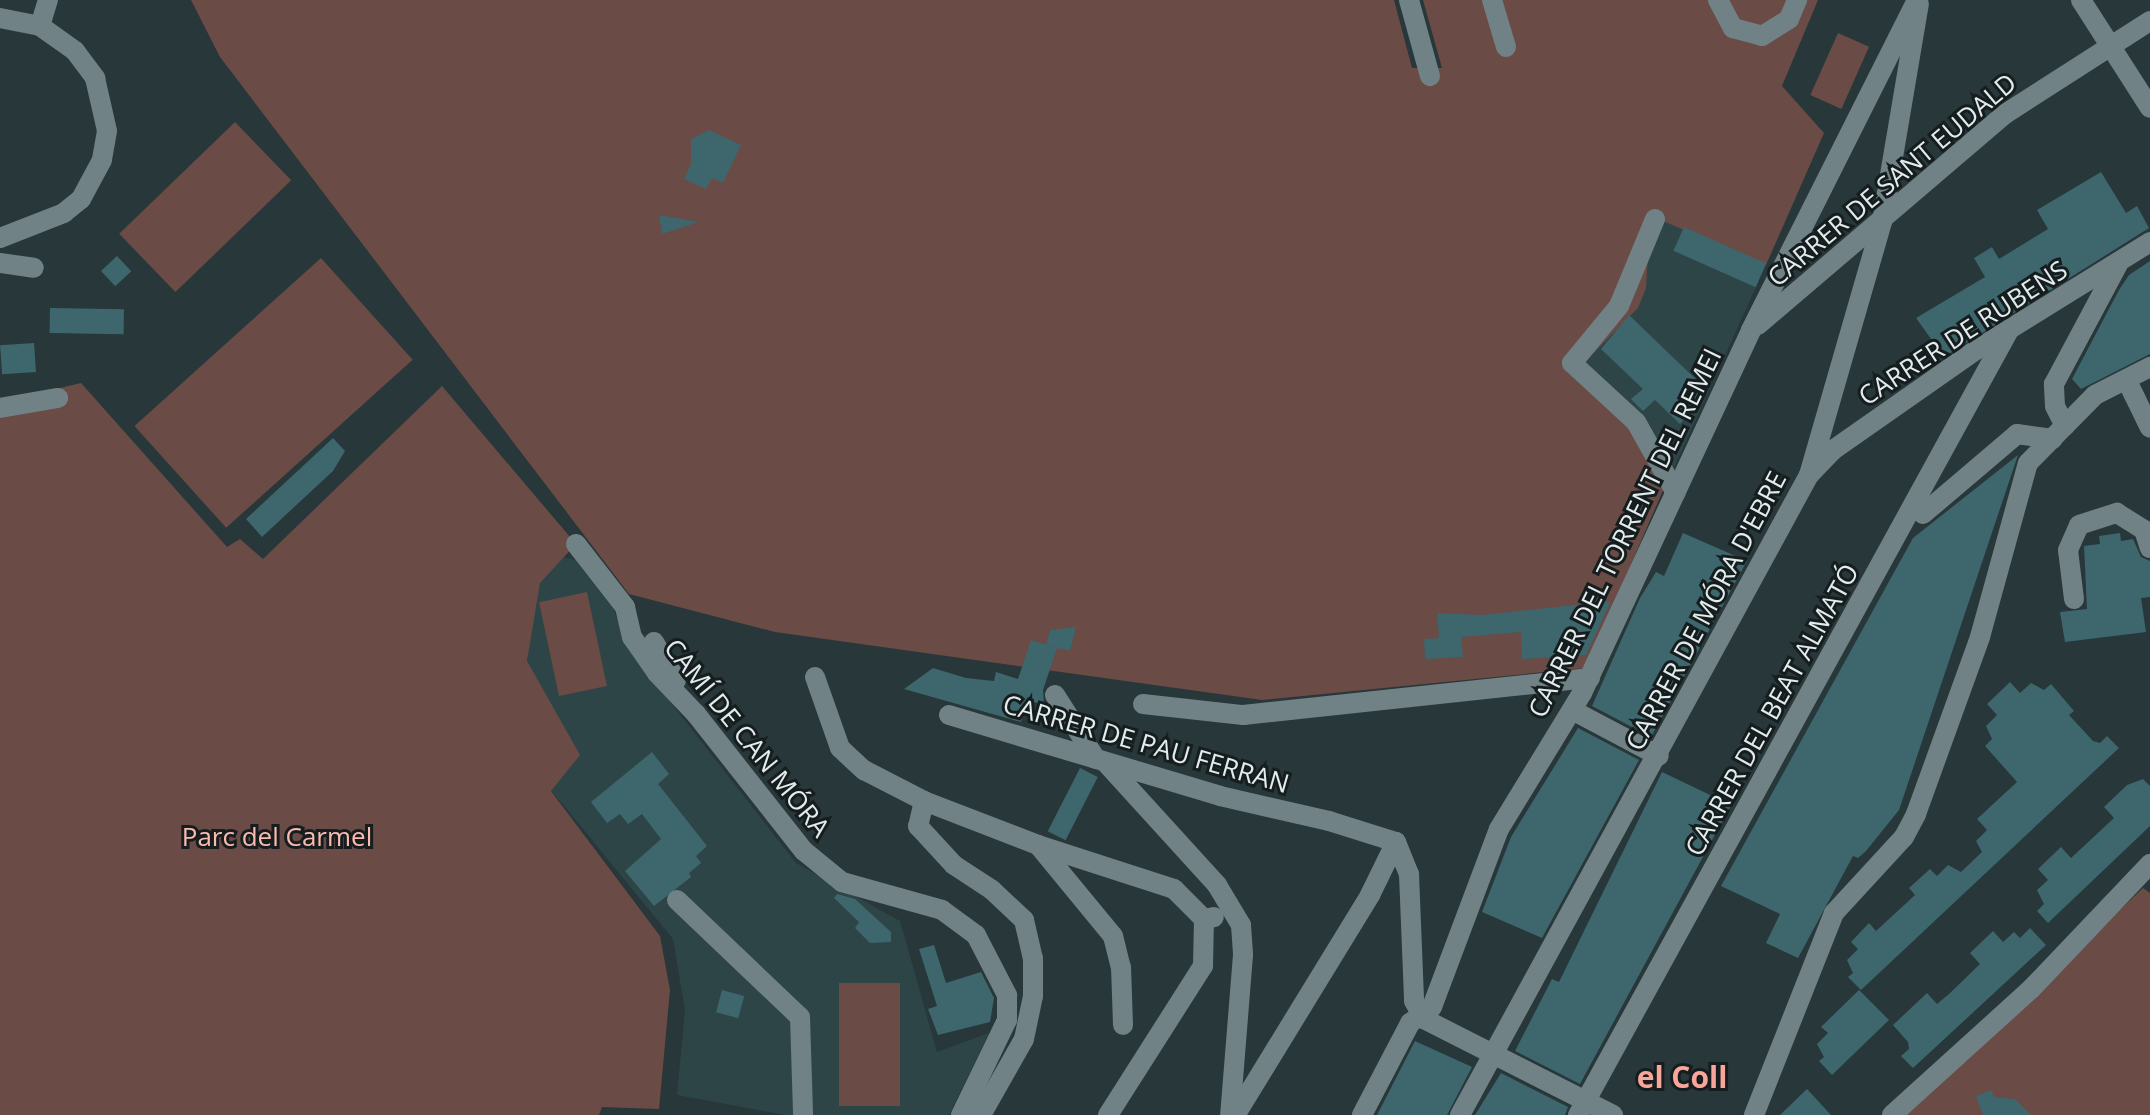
<!DOCTYPE html>
<meta charset="utf-8">
<style>
body{margin:0}
#map{position:relative;width:2150px;height:1115px;overflow:hidden;background:#283739;font-family:"Open Sans",sans-serif}
div>[style]{position:absolute}
.built>*{inset:0;background:#2e4548}
.green>*{inset:0;background:#6a4b46;transform-origin:0 0}
.building>*{inset:0;background:#3d666d;transform-origin:0 0}
.minor>*{height:20px;margin:-10px;padding:0 10px;transform-origin:10px;border-radius:10px;background:#708285}
span{translate:-50% -50%;white-space:nowrap;text-align:center;line-height:1.15;-webkit-text-stroke:6px #161d1e;paint-order:stroke}
.street-label{font-size:26px;color:#e3eced}
.park-label{font-size:26px;color:#fbbaaf}
.quarter-label{font-size:30px;color:#f8a699;font-weight:700}
</style>
<div id="map">
<div class="built">
<div style="clip-path:polygon(1663px 220px,1766px 265px,1672px 472px,1585px 362px,1638px 308px,1648px 254px)"></div>
<div style="clip-path:polygon(564px 557px,575px 560px,613px 608px,629px 649px,796px 863px,900px 921px,937px 1052px,989px 1033px,949px 1115px,785px 1115px,677px 1095px,685px 1010px,673px 939px,551px 790px,524px 688px,536px 585px)"></div>
</div>
<div class="green">
<div style="clip-path:polygon(191px 0,1394px 0,1412px 68px,1442px 68px,1423px 0,1818px 0,1782px 86px,1824px 133px,1766px 265px,1663px 221px,1648px 254px,1646px 288px,1638px 308px,1585px 362px,1644px 445px,1664px 488px,1586px 668px,1262px 700px,775px 632px,629px 594px,220px 57px)"></div>
<div style="left:1838px;top:33px;width:34px;height:68px;rotate:24deg"></div>
<div style="left:235px;top:122px;width:81px;height:161px;rotate:46deg"></div>
<div style="left:321px;top:258px;width:137px;height:251px;rotate:48deg"></div>
<div style="clip-path:polygon(81px 383px,227px 547px,240px 539px,263px 559px,442px 386px,576px 544px,540px 583px,527px 661px,580px 755px,551px 791px,660px 936px,670px 990px,659px 1109px,602px 1107px,599px 1115px,0 1115px,0 402px)"></div>
<div style="left:587px;top:592px;width:96px;height:49px;rotate:78deg"></div>
<div style="clip-path:polygon(2143px 888px,2150px 893px,2150px 1115px,1903px 1115px)"></div>
<div style="left:839px;top:983px;width:61px;height:123px"></div>
</div>
<div class="building">
<div style="clip-path:polygon(709px 130px,741px 145px,723px 183px,712px 178px,706px 189px,684px 179px,691px 164px,691px 139px)"></div>
<div style="clip-path:polygon(2101px 172px,2126px 213px,2137px 206px,2149px 228px,1944px 357px,1916px 318px,1985px 277px,1974px 258px,1992px 247px,1999px 259px,2048px 229px,2037px 210px)"></div>
<div style="clip-path:polygon(659px 215px,699px 222px,662px 234px)"></div>
<div style="left:1684px;top:227px;width:90px;height:26px;rotate:24deg"></div>
<div style="left:117px;top:256px;width:21px;height:22px;rotate:47deg"></div>
<div style="clip-path:polygon(2150px 261px,2150px 354px,2081px 389px,2072px 379px,2119px 290px,2129px 275px)"></div>
<div style="left:50px;top:308px;width:74px;height:25px;rotate:1deg"></div>
<div style="clip-path:polygon(1629px 315px,1708px 391px,1680px 424px,1655px 400px,1643px 411px,1631px 399px,1643px 389px,1601px 349px)"></div>
<div style="left:34px;top:343px;width:29px;height:34px;rotate:86deg"></div>
<div style="clip-path:polygon(333px 438px,345px 451px,333px 471px,262px 537px,246px 519px)"></div>
<div style="clip-path:polygon(2018px 455px,1899px 810px,1866px 851px,1858px 858px,1853px 856px,1798px 958px,1766px 943px,1780px 914px,1721px 886px,1913px 538px)"></div>
<div style="clip-path:polygon(1683px 533px,1747px 561px,1651px 737px,1592px 706px,1640px 598px,1656px 572px,1664px 576px)"></div>
<div style="clip-path:polygon(2120px 533px,2121px 541px,2133px 539px,2141px 557px,2150px 561px,2150px 597px,2141px 598px,2146px 632px,2065px 642px,2060px 612px,2087px 609px,2084px 546px,2100px 544px,2099px 536px)"></div>
<div style="clip-path:polygon(1611px 601px,1586px 655px,1522px 659px,1521px 632px,1461px 637px,1463px 657px,1425px 659px,1424px 639px,1439px 638px,1437px 613px,1483px 615px)"></div>
<div style="clip-path:polygon(1076px 627px,1070px 651px,1046px 645px,1050px 630px)"></div>
<div style="clip-path:polygon(1031px 640px,1057px 648px,1043px 690px,1044px 705px,1027px 700px,1021px 722px,904px 689px,933px 668px,966px 678px,994px 681px,996px 672px,1018px 679px)"></div>
<div style="clip-path:polygon(2010px 682px,2020px 693px,2031px 683px,2044px 690px,2051px 684px,2074px 711px,2069px 715px,2093px 741px,2100px 743px,2107px 736px,2119px 748px,1861px 990px,1848px 977px,1853px 973px,1847px 960px,1858px 949px,1851px 942px,1869px 923px,1876px 931px,1915px 895px,1909px 888px,1930px 869px,1937px 876px,1948px 865px,1961px 872px,1982px 852px,1976px 841px,1987px 830px,1977px 819px,2017px 782px,1985px 746px,1992px 739px,1986px 726px,1997px 715px,1987px 704px)"></div>
<div style="clip-path:polygon(1578px 728px,1639px 760px,1542px 938px,1482px 912px,1511px 837px)"></div>
<div style="clip-path:polygon(652px 752px,669px 774px,658px 784px,707px 846px,696px 856px,701px 863px,689px 873px,691px 877px,654px 906px,625px 871px,661px 839px,642px 814px,628px 824px,620px 814px,607px 823px,591px 802px)"></div>
<div style="left:1080px;top:768px;width:20px;height:71px;rotate:27deg"></div>
<div style="clip-path:polygon(1662px 772px,1731px 805px,1580px 1084px,1515px 1051px,1552px 979px,1559px 982px)"></div>
<div style="clip-path:polygon(2143px 779px,2150px 786px,2150px 826px,2048px 923px,2037px 911px,2044px 904px,2037px 890px,2048px 880px,2038px 869px,2061px 847px,2071px 858px,2114px 818px,2104px 807px,2127px 785px)"></div>
<div style="clip-path:polygon(837px 894px,855px 899px,891px 932px,891px 942px,870px 943px,855px 928px,859px 922px,834px 898px)"></div>
<div style="clip-path:polygon(2030px 928px,2046px 945px,1913px 1068px,1901px 1056px,1909px 1049px,1908px 1042px,1893px 1025px,1927px 993px,1937px 1004px,1949px 994px,1980px 964px,1970px 953px,1993px 931px,2003px 942px,2014px 932px,2020px 938px)"></div>
<div style="clip-path:polygon(934px 945px,946px 983px,981px 972px,994px 998px,990px 1022px,938px 1035px,928px 1009px,937px 1006px,919px 949px)"></div>
<div style="left:722px;top:990px;width:23px;height:23px;rotate:15deg"></div>
<div style="clip-path:polygon(1859px 990px,1889px 1020px,1832px 1075px,1819px 1061px,1824px 1057px,1817px 1044px,1828px 1033px,1821px 1027px)"></div>
<div style="clip-path:polygon(1415px 1041px,1472px 1067px,1447px 1115px,1377px 1115px)"></div>
<div style="clip-path:polygon(1501px 1073px,1568px 1107px,1565px 1115px,1475px 1115px)"></div>
<div style="clip-path:polygon(1807px 1089px,1831px 1115px,1780px 1115px)"></div>
<div style="clip-path:polygon(1991px 1090px,1994px 1097px,2015px 1099px,2031px 1115px,1983px 1115px,1976px 1096px)"></div>
</div>
<div class="minor">
<div style="left:1409px;top:0;width:79px;rotate:74.6deg"></div>
<div style="left:1492px;top:0;width:49px;rotate:73.4deg"></div>
<div style="left:1718px;top:0;width:32px;rotate:62deg"></div>
<div style="left:1733px;top:28px;width:30px;rotate:15deg"></div>
<div style="left:1762px;top:36px;width:32px;rotate:-32deg"></div>
<div style="left:1789px;top:19px;width:21px;rotate:-67deg"></div>
<div style="left:2081px;top:0;width:128px;rotate:57.4deg"></div>
<div style="left:0;top:18px;width:41px;rotate:11.3deg"></div>
<div style="left:40px;top:26px;width:43px;rotate:35.5deg"></div>
<div style="left:75px;top:51px;width:34px;rotate:53deg"></div>
<div style="left:95px;top:78px;width:54px;rotate:77.2deg"></div>
<div style="left:107px;top:131px;width:29px;rotate:100deg"></div>
<div style="left:102px;top:160px;width:44px;rotate:118.3deg"></div>
<div style="left:81px;top:199px;width:22px;rotate:141deg"></div>
<div style="left:64px;top:213px;width:69px;rotate:158.7deg"></div>
<div style="left:40px;top:26px;width:27px;rotate:-73deg"></div>
<div style="left:1655px;top:219px;width:94px;rotate:112.5deg"></div>
<div style="left:1619px;top:306px;width:74px;rotate:129.5deg"></div>
<div style="left:1572px;top:363px;width:87px;rotate:42.7deg"></div>
<div style="left:1636px;top:422px;width:81px;rotate:60.6deg"></div>
<div style="left:0;top:263px;width:34px;rotate:8deg"></div>
<div style="left:1758px;top:325px;width:325px;rotate:-40.5deg"></div>
<div style="left:2005px;top:114px;width:172px;rotate:-32.7deg"></div>
<div style="left:2131px;top:389px;width:43px;rotate:64deg"></div>
<div style="left:0;top:408px;width:59px;rotate:-9.8deg"></div>
<div style="left:2065px;top:426px;width:22px;rotate:-117deg"></div>
<div style="left:2055px;top:406px;width:22px;rotate:-93deg"></div>
<div style="left:2054px;top:384px;width:136px;rotate:-61.9deg"></div>
<div style="left:1809px;top:475px;width:35px;rotate:-46deg"></div>
<div style="left:1833px;top:450px;width:174px;rotate:-35deg"></div>
<div style="left:1976px;top:350px;width:205px;rotate:-31.8deg"></div>
<div style="left:1923px;top:514px;width:123px;rotate:-40.4deg"></div>
<div style="left:2017px;top:434px;width:36px;rotate:8deg"></div>
<div style="left:576px;top:544px;width:80px;rotate:52.1deg"></div>
<div style="left:625px;top:607px;width:31px;rotate:77deg"></div>
<div style="left:632px;top:637px;width:44px;rotate:55.2deg"></div>
<div style="left:657px;top:673px;width:57px;rotate:46.4deg"></div>
<div style="left:696px;top:714px;width:174px;rotate:51.8deg"></div>
<div style="left:804px;top:851px;width:49px;rotate:39.2deg"></div>
<div style="left:842px;top:882px;width:104px;rotate:15.6deg"></div>
<div style="left:942px;top:910px;width:42px;rotate:36.3deg"></div>
<div style="left:976px;top:935px;width:68px;rotate:62.7deg"></div>
<div style="left:1007px;top:995px;width:25px;rotate:90deg"></div>
<div style="left:1007px;top:1020px;width:106px;rotate:115.8deg"></div>
<div style="left:2074px;top:599px;width:49px;rotate:-97deg"></div>
<div style="left:2068px;top:550px;width:27px;rotate:-66deg"></div>
<div style="left:2079px;top:525px;width:40px;rotate:-18deg"></div>
<div style="left:2117px;top:513px;width:32px;rotate:32deg"></div>
<div style="left:2144px;top:530px;width:19px;rotate:72deg"></div>
<div style="left:654px;top:642px;width:44px;rotate:59.9deg"></div>
<div style="left:815px;top:677px;width:75px;rotate:70.6deg"></div>
<div style="left:840px;top:748px;width:33px;rotate:43deg"></div>
<div style="left:864px;top:770px;width:68px;rotate:27.3deg"></div>
<div style="left:924px;top:801px;width:122px;rotate:21.1deg"></div>
<div style="left:1038px;top:845px;width:143px;rotate:17.9deg"></div>
<div style="left:1174px;top:889px;width:42px;rotate:45deg"></div>
<div style="left:1055px;top:695px;width:76px;rotate:57.4deg"></div>
<div style="left:1143px;top:704px;width:101px;rotate:6.3deg"></div>
<div style="left:1243px;top:715px;width:349px;rotate:-6.1deg"></div>
<div style="left:1572px;top:710px;width:98px;rotate:27.9deg"></div>
<div style="left:949px;top:715px;width:283px;rotate:16.6deg"></div>
<div style="left:1220px;top:796px;width:112px;rotate:12.9deg"></div>
<div style="left:1329px;top:821px;width:70px;rotate:17.4deg"></div>
<div style="left:1396px;top:842px;width:35px;rotate:68deg"></div>
<div style="left:1409px;top:874px;width:127px;rotate:87.7deg"></div>
<div style="left:1414px;top:1001px;width:21px;rotate:61deg"></div>
<div style="left:1424px;top:1019px;width:212px;rotate:26.9deg"></div>
<div style="left:1107px;top:764px;width:164px;rotate:47.7deg"></div>
<div style="left:1217px;top:885px;width:47px;rotate:59deg"></div>
<div style="left:1241px;top:925px;width:30px;rotate:86deg"></div>
<div style="left:1243px;top:955px;width:161px;rotate:94.6deg"></div>
<div style="left:924px;top:801px;width:26px;rotate:103deg"></div>
<div style="left:918px;top:826px;width:53px;rotate:47.3deg"></div>
<div style="left:954px;top:865px;width:45px;rotate:33.3deg"></div>
<div style="left:992px;top:890px;width:44px;rotate:43.2deg"></div>
<div style="left:1024px;top:920px;width:39px;rotate:77deg"></div>
<div style="left:1033px;top:958px;width:38px;rotate:90deg"></div>
<div style="left:1033px;top:996px;width:44px;rotate:101.8deg"></div>
<div style="left:1024px;top:1039px;width:87px;rotate:119.5deg"></div>
<div style="left:1038px;top:845px;width:118px;rotate:50.5deg"></div>
<div style="left:1113px;top:936px;width:32px;rotate:76deg"></div>
<div style="left:1121px;top:967px;width:58px;rotate:88deg"></div>
<div style="left:677px;top:900px;width:170px;rotate:43.6deg"></div>
<div style="left:800px;top:1017px;width:98px;rotate:88.2deg"></div>
<div style="left:1236px;top:1114px;width:257px;rotate:-58.5deg"></div>
<div style="left:1370px;top:895px;width:59px;rotate:-63.9deg"></div>
<div style="left:1108px;top:1115px;width:177px;rotate:-57.5deg"></div>
<div style="left:1203px;top:966px;width:47px;rotate:-88.8deg"></div>
<div style="left:1204px;top:919px;width:10px;rotate:-11deg"></div>
<div style="left:1362px;top:1115px;width:104px;rotate:-62.4deg"></div>
<div style="left:1410px;top:1023px;width:27px;rotate:-36deg"></div>
<div style="left:1432px;top:1007px;width:190px;rotate:-69.4deg"></div>
<div style="left:1499px;top:829px;width:159px;rotate:-58.6deg"></div>
<div style="left:1582px;top:693px;width:400px;rotate:-65deg"></div>
<div style="left:1751px;top:330px;width:369px;rotate:-63.3deg"></div>
<div style="left:1460px;top:1115px;width:729px;rotate:-61.4deg"></div>
<div style="left:1809px;top:475px;width:263px;rotate:-73.9deg"></div>
<div style="left:1882px;top:222px;width:221px;rotate:-80.4deg"></div>
<div style="left:1578px;top:1115px;width:896px;rotate:-61.23deg"></div>
<div style="left:1754px;top:1115px;width:217px;rotate:-68.4deg"></div>
<div style="left:1834px;top:913px;width:103px;rotate:-47.4deg"></div>
<div style="left:1904px;top:837px;width:26px;rotate:-62deg"></div>
<div style="left:1916px;top:814px;width:188px;rotate:-70.1deg"></div>
<div style="left:1980px;top:637px;width:180px;rotate:-74.6deg"></div>
<div style="left:2028px;top:463px;width:95px;rotate:-45.4deg"></div>
<div style="left:2095px;top:395px;width:62px;rotate:-27deg"></div>
<div style="left:1892px;top:1115px;width:188px;rotate:-42.2deg"></div>
<div style="left:2031px;top:989px;width:173px;rotate:-46.4deg"></div>
</div>
<div class="street-label">
<span style="left:1892px;top:180px;rotate:-40deg">CARRER DE SANT EUDALD</span>
<span style="left:1963px;top:333px;rotate:-33deg">CARRER DE RUBENS</span>
<span style="left:1625px;top:533px;rotate:-64deg">CARRER DEL TORRENT DEL REMEI</span>
<span style="left:1706px;top:611px;rotate:-62deg">CARRER DE MÓRA D'EBRE</span>
<span style="left:1772px;top:710px;rotate:-61deg">CARRER DEL BEAT ALMATÓ</span>
<span style="left:747px;top:738px;rotate:51deg">CAMÍ DE CAN MÓRA</span>
<span style="left:1146px;top:744px;rotate:16deg">CARRER DE PAU FERRAN</span>
</div>
<div class="park-label">
<span style="left:277px;top:837px">Parc del Carmel</span>
</div>
<div class="quarter-label">
<span style="left:1682px;top:1077px">el Coll</span>
</div>
</div>
